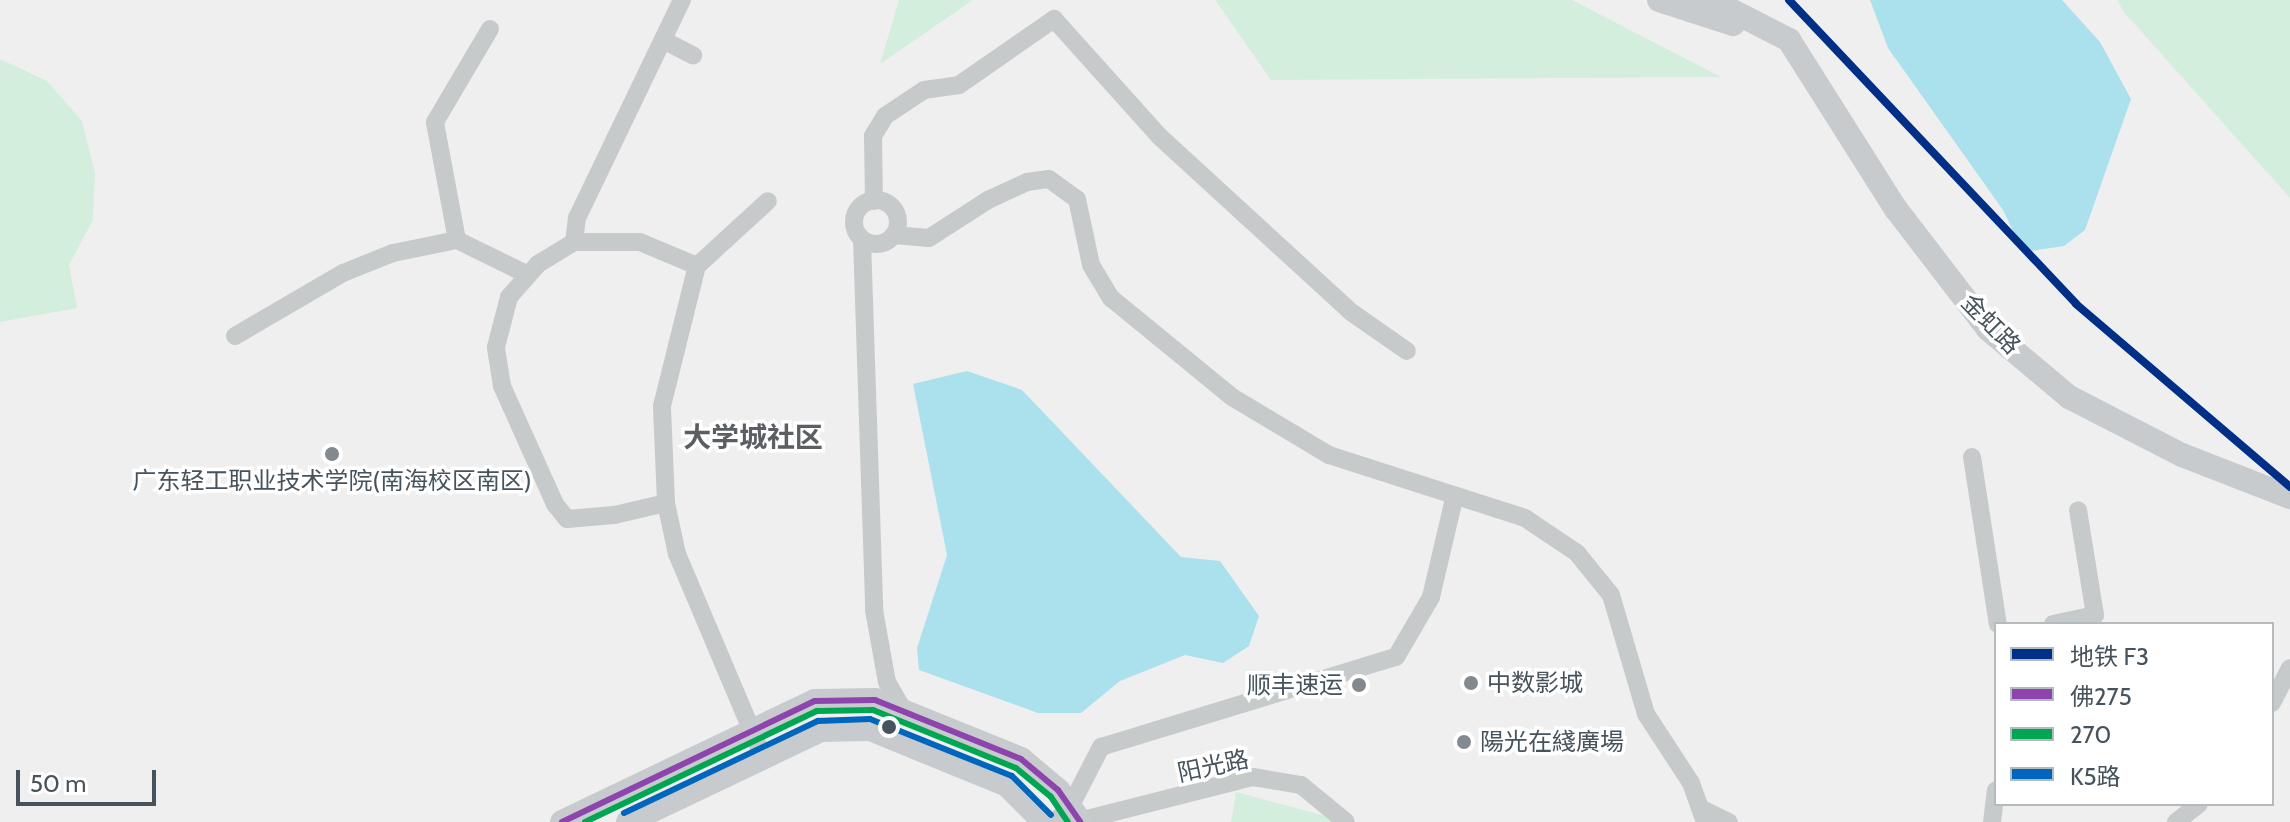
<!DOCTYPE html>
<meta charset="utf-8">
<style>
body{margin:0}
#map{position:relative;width:2290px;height:822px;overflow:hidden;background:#f0efef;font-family:Cabin,"Noto Sans SC",sans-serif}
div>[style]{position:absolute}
.green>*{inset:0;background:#d4eedd}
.water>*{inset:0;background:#aae1ec}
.street>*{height:18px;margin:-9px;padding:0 9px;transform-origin:9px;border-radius:9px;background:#c7cacb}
.street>.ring{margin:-9px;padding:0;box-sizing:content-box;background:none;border:18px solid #c7cacb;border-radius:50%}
.secondary>*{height:24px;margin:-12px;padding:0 12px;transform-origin:12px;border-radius:12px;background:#c8cbce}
.bus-1>*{height:6px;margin:-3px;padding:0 3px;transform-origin:3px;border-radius:3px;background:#8e44ad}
.bus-2>*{height:6px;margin:-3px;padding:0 3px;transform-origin:3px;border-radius:3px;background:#00a651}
.bus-3>*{height:6px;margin:-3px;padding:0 3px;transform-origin:3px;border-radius:3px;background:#0065bd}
.metro-1>*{height:8px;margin:-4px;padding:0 4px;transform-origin:4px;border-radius:4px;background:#002f87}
.dots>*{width:22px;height:22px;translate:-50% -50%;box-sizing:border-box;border:4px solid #fff;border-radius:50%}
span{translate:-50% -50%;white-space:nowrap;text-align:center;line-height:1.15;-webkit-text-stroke:7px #fff;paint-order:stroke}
.street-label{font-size:24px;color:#47535c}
.poi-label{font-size:24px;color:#47535c}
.left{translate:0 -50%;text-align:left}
.right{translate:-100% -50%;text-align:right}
.quarter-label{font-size:28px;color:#5b5f63;font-weight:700}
.legend{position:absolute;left:1994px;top:622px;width:280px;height:184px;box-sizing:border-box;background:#fff;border:2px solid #b5babe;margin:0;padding:10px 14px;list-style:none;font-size:24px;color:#47535c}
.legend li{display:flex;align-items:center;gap:16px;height:40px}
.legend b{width:40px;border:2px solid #b5babe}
.scale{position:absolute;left:16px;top:770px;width:140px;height:36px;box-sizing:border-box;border:4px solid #47535c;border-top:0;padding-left:10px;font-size:24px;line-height:28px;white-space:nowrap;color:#47535c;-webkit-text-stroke:6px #fff;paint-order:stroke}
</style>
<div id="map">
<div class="green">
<div style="clip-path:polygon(899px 0,973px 0,880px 64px)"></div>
<div style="clip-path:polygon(1215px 0,1572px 0,1721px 77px,1271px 80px)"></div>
<div style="clip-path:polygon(2118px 0,2290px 0,2290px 198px,2122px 10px)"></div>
<div style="clip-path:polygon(0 59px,47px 81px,82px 121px,95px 173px,93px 220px,69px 265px,77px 308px,0 322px)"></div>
<div style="clip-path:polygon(1236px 792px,1333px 818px,1337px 822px,1231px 822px)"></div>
</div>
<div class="water">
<div style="clip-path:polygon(1870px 0,2062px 0,2100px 42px,2131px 99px,2085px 230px,2064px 246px,2023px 252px,2003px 210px,1888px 48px)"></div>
<div style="clip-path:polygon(967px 371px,1022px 390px,1181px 557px,1220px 561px,1259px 616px,1249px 646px,1223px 663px,1185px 655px,1120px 681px,1081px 713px,1038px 713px,919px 670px,917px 648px,947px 555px,913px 384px)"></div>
</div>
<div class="street">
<div style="left:663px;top:40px;width:34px;rotate:27deg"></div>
<div class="ring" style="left:854px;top:200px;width:26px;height:26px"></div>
<div style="left:874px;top:201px;width:65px;rotate:-90.9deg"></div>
<div style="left:873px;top:136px;width:23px;rotate:-59deg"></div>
<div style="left:885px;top:116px;width:47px;rotate:-33.7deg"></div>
<div style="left:924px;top:90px;width:35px;rotate:-8deg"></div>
<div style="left:959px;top:85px;width:116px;rotate:-34.8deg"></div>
<div style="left:1054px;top:19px;width:157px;rotate:48.1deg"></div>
<div style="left:1159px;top:136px;width:260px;rotate:42.5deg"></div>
<div style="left:1351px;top:312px;width:68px;rotate:34.9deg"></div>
<div style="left:894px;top:235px;width:35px;rotate:5deg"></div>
<div style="left:929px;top:238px;width:70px;rotate:-32.8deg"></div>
<div style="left:988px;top:200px;width:43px;rotate:-24.8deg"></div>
<div style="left:1027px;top:182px;width:22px;rotate:-8deg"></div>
<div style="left:1049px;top:179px;width:34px;rotate:36deg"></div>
<div style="left:1077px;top:199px;width:67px;rotate:78deg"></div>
<div style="left:1091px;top:265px;width:39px;rotate:59deg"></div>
<div style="left:1111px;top:298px;width:156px;rotate:39.3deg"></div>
<div style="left:1232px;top:397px;width:113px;rotate:30.9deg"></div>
<div style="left:1329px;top:455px;width:206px;rotate:17.8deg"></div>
<div style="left:1525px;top:518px;width:63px;rotate:33.9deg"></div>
<div style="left:1577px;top:553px;width:54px;rotate:51deg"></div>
<div style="left:1611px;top:595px;width:124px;rotate:73.6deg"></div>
<div style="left:1646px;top:714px;width:82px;rotate:56.9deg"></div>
<div style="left:1691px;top:783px;width:41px;rotate:70.3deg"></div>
<div style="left:457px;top:240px;width:120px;rotate:-100.6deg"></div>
<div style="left:435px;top:122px;width:108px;rotate:-59.4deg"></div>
<div style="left:862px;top:240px;width:370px;rotate:88.1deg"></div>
<div style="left:874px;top:610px;width:73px;rotate:79.8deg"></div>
<div style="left:887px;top:682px;width:34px;rotate:60deg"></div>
<div style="left:574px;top:242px;width:24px;rotate:-83deg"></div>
<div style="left:577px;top:218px;width:242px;rotate:-64.3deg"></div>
<div style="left:235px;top:336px;width:125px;rotate:-30.3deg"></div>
<div style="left:343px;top:273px;width:54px;rotate:-21.8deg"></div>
<div style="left:393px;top:253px;width:65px;rotate:-11.5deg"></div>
<div style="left:457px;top:240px;width:79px;rotate:26.2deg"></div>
<div style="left:1972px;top:457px;width:169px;rotate:81.2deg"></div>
<div style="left:666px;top:503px;width:53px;rotate:167deg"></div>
<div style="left:614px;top:515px;width:47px;rotate:175.1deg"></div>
<div style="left:567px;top:519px;width:19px;rotate:-129deg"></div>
<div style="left:555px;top:504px;width:129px;rotate:-114.2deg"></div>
<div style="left:502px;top:386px;width:39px;rotate:-99deg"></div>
<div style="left:496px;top:347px;width:52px;rotate:-75.4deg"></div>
<div style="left:509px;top:297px;width:44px;rotate:-48.7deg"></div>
<div style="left:538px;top:264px;width:42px;rotate:-31.4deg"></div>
<div style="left:574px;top:242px;width:66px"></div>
<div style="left:640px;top:242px;width:62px;rotate:22.8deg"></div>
<div style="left:2053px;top:624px;width:43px;rotate:-12.1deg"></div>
<div style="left:2095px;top:615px;width:106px;rotate:-99.2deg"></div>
<div style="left:2272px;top:703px;width:39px;rotate:-63deg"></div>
<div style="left:762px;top:755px;width:218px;rotate:-112.9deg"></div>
<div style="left:677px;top:554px;width:52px;rotate:-102.2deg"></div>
<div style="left:666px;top:503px;width:97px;rotate:-92.4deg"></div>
<div style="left:662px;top:406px;width:144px;rotate:-76deg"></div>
<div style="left:697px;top:266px;width:96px;rotate:-42.5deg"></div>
<div style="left:1700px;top:808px;width:32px;rotate:26deg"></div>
<div style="left:1079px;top:821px;width:179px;rotate:-14.2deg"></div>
<div style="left:1253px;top:777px;width:49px;rotate:9.5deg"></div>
<div style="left:1301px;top:785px;width:58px;rotate:39.4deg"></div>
<div style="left:1055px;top:822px;width:21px;rotate:-45deg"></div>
<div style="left:1070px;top:807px;width:68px;rotate:-62.7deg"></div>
<div style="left:1101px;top:747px;width:308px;rotate:-17deg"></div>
<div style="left:1396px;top:657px;width:69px;rotate:-59.7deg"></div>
<div style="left:1431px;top:597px;width:101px;rotate:-76.8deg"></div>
<div style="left:1992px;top:822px;width:32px;rotate:-83deg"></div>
<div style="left:2176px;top:822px;width:29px;rotate:-38deg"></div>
</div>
<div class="secondary">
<div style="left:1659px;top:0;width:78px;rotate:18deg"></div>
<div style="left:1711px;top:0;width:88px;rotate:27.1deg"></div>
<div style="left:1789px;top:40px;width:200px;rotate:57.7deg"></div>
<div style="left:1896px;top:209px;width:151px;rotate:52.5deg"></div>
<div style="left:1988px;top:329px;width:106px;rotate:40deg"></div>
<div style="left:2069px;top:397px;width:127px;rotate:27.2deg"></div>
<div style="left:2182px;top:455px;width:116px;rotate:21.3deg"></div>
<div style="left:562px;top:822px;width:280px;rotate:-25.6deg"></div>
<div style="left:815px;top:701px;width:60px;rotate:-1deg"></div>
<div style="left:875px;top:700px;width:157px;rotate:22deg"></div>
<div style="left:1021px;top:759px;width:48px;rotate:40deg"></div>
<div style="left:1058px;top:790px;width:39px;rotate:55deg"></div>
<div style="left:628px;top:822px;width:214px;rotate:-25.5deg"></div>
<div style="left:821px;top:730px;width:49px;rotate:-1.2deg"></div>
<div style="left:870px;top:729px;width:148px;rotate:22.2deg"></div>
<div style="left:1007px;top:785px;width:52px;rotate:45deg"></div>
</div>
<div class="bus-1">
<div style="left:562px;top:822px;width:280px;rotate:-25.6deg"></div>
<div style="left:815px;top:701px;width:60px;rotate:-1deg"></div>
<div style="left:875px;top:700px;width:157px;rotate:22deg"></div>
<div style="left:1021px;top:759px;width:48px;rotate:40deg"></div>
<div style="left:1058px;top:790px;width:39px;rotate:55deg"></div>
</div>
<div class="bus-2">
<div style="left:585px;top:822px;width:257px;rotate:-25.6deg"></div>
<div style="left:817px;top:711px;width:56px;rotate:-1deg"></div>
<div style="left:873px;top:710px;width:154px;rotate:22.1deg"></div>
<div style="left:1016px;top:768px;width:45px;rotate:39.6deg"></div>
<div style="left:1051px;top:797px;width:30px;rotate:56deg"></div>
</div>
<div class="bus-3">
<div style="left:624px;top:813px;width:215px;rotate:-25.4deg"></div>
<div style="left:818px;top:721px;width:52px;rotate:-2.2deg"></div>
<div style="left:870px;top:719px;width:153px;rotate:21.9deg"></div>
<div style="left:1012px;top:776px;width:55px;rotate:45deg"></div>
</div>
<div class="metro-1">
<div style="left:1789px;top:0;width:418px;rotate:46.6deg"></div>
<div style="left:2076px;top:304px;width:282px;rotate:40.5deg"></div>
</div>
<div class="dots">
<div style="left:332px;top:454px;background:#828a8f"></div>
<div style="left:1471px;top:683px;background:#828a8f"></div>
<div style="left:1359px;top:685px;background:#828a8f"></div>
<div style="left:889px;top:727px;background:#47535c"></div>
<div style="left:1464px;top:742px;background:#828a8f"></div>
</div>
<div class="street-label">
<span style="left:1991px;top:324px;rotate:46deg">金虹路</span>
<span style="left:1213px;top:766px;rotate:-12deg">阳光路</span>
</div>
<div class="poi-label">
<span style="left:332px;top:481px">广东轻工职业技术学院(南海校区南区)</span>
<span class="left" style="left:1487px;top:683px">中数影城</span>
<span class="right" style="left:1343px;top:685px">顺丰速运</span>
<span class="left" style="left:1480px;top:742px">陽光在綫廣場</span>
</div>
<div class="quarter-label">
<span style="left:753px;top:437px">大学城社区</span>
</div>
<ul class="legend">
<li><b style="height:10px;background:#002f87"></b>地铁 F3</li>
<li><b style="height:10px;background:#8e44ad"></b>佛275</li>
<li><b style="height:10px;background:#00a651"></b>270</li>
<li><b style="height:10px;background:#0065bd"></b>K5路</li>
</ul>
<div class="scale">50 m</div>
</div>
